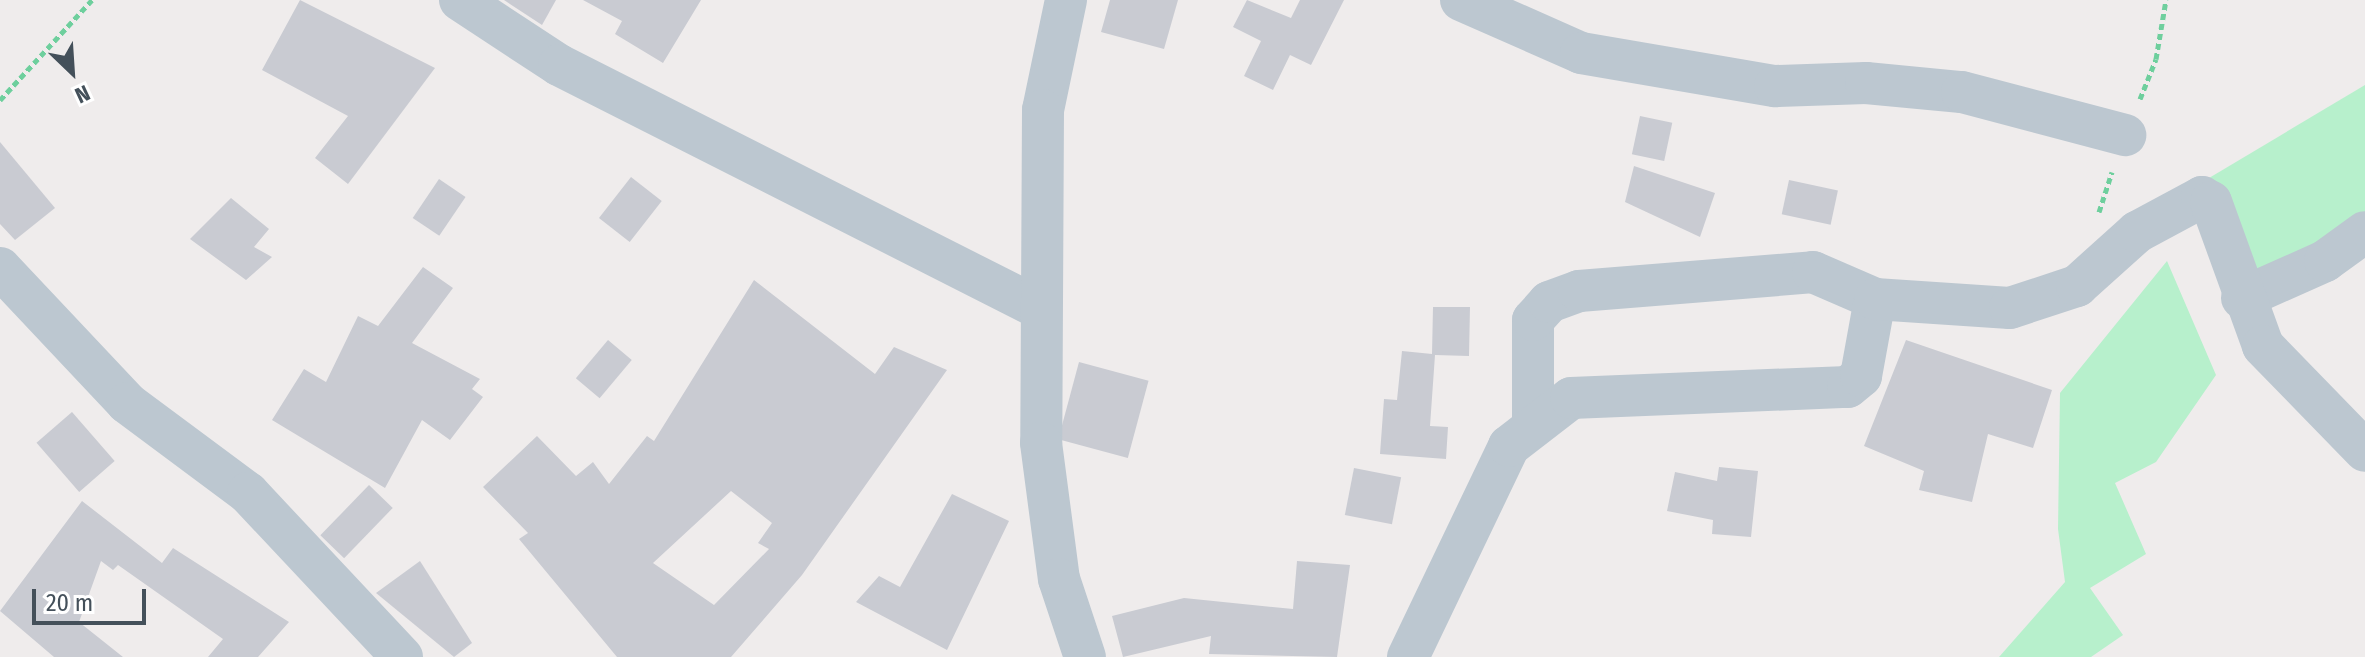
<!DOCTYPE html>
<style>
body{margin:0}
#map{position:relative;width:2365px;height:657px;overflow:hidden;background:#efecec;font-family:"Fira Sans Condensed",sans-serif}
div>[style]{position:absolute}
.green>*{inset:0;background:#b7f0cc}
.building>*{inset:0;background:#c9cbd2;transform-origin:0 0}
.path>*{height:5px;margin-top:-2.5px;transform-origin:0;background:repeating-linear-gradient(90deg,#6ecf9d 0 6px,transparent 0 10px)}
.street>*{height:42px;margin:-21px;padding:0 21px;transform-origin:21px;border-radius:21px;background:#bcc7d0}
span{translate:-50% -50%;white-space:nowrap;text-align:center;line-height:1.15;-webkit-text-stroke:6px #fff;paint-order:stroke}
.north{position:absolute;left:32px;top:32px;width:80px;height:80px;-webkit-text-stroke:6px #fff;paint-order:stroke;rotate:155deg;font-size:22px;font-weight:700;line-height:32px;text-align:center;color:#44505a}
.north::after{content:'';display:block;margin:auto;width:28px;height:36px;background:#44505a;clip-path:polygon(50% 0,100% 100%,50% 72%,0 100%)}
.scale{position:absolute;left:32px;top:589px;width:114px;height:36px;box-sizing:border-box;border:4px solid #44505a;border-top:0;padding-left:10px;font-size:24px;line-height:28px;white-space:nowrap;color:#44505a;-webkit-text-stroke:6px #fff;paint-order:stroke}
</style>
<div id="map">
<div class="green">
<div style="clip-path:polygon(2365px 85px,2365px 217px,2247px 291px,2204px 181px)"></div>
<div style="clip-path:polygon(2167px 261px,2216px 375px,2156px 462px,2115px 483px,2146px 554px,2090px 588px,2123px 635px,2091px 657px,1999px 657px,2065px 582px,2058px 529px,2060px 393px)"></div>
</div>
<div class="building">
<div style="clip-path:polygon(300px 0,435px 68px,348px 184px,315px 158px,348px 116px,262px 70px)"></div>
<div style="clip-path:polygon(504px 0,556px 0,542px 25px)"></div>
<div style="clip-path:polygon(583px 0,701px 0,663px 63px,615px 34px,622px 21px)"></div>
<div style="clip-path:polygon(1110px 0,1178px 0,1164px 49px,1101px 32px)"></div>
<div style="clip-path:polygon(1247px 0,1291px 18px,1300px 0,1344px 0,1311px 65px,1290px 55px,1273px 90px,1244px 76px,1261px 41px,1233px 27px)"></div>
<div style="left:1640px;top:116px;width:33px;height:39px;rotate:12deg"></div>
<div style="clip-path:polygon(0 142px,55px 208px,15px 240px,0 224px)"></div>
<div style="clip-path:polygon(1634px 166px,1715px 193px,1700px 237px,1625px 202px)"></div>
<div style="left:631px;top:177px;width:39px;height:52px;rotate:38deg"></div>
<div style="left:439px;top:179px;width:32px;height:47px;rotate:34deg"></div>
<div style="left:1789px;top:180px;width:50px;height:35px;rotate:12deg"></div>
<div style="clip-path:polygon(231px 198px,269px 229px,254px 247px,272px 257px,246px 280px,190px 239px)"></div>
<div style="clip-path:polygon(423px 267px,453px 288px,412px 343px,480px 379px,472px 389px,483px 397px,450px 440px,422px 420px,385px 488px,272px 420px,304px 369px,326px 382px,358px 316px,378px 326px)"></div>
<div style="clip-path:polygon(evenodd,754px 280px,875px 374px,894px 347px,947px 370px,802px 575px,731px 657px,617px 657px,519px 539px,528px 533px,483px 487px,537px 436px,576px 476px,593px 462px,609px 484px,647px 436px,654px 441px,754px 280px,731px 491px,772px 523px,758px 543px,769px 549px,714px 605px,653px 563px,731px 491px)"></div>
<div style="clip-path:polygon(1433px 307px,1470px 307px,1469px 356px,1435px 355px,1430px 426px,1448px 427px,1446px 459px,1380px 454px,1384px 399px,1397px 400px,1402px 351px,1432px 354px)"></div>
<div style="left:608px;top:340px;width:31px;height:50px;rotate:40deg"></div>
<div style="clip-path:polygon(1906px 340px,2052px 390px,2033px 448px,1988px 434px,1972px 502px,1919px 490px,1924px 471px,1864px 446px)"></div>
<div style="left:1079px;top:362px;width:72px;height:80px;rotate:15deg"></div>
<div style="left:72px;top:412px;width:65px;height:47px;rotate:49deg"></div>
<div style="clip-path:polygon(1719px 467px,1758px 471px,1751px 537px,1712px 534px,1713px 520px,1667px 511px,1675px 472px,1717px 481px)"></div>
<div style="left:1354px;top:468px;width:48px;height:48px;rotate:11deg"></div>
<div style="left:369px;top:485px;width:33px;height:70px;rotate:44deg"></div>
<div style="clip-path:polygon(952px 494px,1009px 521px,947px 650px,856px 602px,879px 576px,900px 587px)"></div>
<div style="clip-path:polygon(82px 501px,162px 563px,173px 548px,289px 622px,258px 657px,208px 657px,223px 639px,118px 565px,113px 570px,101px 561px,79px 622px,123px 657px,54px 657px,0 611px)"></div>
<div style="clip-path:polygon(420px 561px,472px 643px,454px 657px,376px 593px)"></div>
<div style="clip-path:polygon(1297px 561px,1350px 565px,1337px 657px,1209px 654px,1211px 636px,1123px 657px,1112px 616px,1184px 598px,1293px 609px)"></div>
</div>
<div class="path">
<div style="left:2140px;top:99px;width:43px;rotate:-68.2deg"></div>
<div style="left:2156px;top:59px;width:60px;rotate:-80.4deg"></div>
<div style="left:0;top:100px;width:136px;rotate:-47.4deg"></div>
<div style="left:2099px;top:212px;width:42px;rotate:-72deg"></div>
</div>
<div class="street">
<div style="left:460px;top:0;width:118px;rotate:33.3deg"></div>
<div style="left:559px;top:65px;width:538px;rotate:26.85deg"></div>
<div style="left:1066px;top:0;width:112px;rotate:101.8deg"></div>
<div style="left:1043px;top:110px;width:333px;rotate:90.3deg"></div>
<div style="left:1041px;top:443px;width:137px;rotate:82.5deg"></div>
<div style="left:1059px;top:579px;width:82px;rotate:71.6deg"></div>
<div style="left:1461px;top:0;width:131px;rotate:23.8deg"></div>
<div style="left:1581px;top:53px;width:197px;rotate:9.7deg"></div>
<div style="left:1775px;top:86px;width:91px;rotate:-1.9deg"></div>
<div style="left:1866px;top:83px;width:96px;rotate:5.4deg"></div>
<div style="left:1962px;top:92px;width:169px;rotate:14.8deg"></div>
<div style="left:0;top:268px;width:185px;rotate:46.7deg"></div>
<div style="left:127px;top:403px;width:151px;rotate:36.6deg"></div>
<div style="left:248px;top:493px;width:225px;rotate:46.8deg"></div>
<div style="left:2242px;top:298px;width:91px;rotate:-24deg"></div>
<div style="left:2325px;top:261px;width:49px;rotate:-35.9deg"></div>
<div style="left:1533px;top:421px;width:101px;rotate:-90deg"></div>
<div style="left:1533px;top:320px;width:24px;rotate:-48deg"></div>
<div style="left:1549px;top:302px;width:32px;rotate:-20deg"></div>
<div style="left:1579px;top:291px;width:235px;rotate:-4.6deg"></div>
<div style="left:1813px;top:272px;width:68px;rotate:23.5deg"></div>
<div style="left:1408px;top:657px;width:234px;rotate:-64.4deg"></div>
<div style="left:1509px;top:446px;width:78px;rotate:-37.7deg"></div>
<div style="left:1571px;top:398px;width:277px;rotate:-2.3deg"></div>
<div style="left:1848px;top:387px;width:17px;rotate:-40deg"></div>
<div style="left:1861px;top:376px;width:78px;rotate:-79.7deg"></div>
<div style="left:1875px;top:299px;width:135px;rotate:3.8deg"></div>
<div style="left:2010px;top:308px;width:71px;rotate:-18.2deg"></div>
<div style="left:2077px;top:286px;width:81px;rotate:-42deg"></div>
<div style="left:2137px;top:232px;width:74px;rotate:-28.3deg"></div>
<div style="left:2202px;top:197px;width:10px;rotate:29deg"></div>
<div style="left:2211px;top:202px;width:153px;rotate:70.1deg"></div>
<div style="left:2263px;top:346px;width:146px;rotate:45.8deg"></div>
</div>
<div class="north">N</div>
<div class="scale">20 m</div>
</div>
